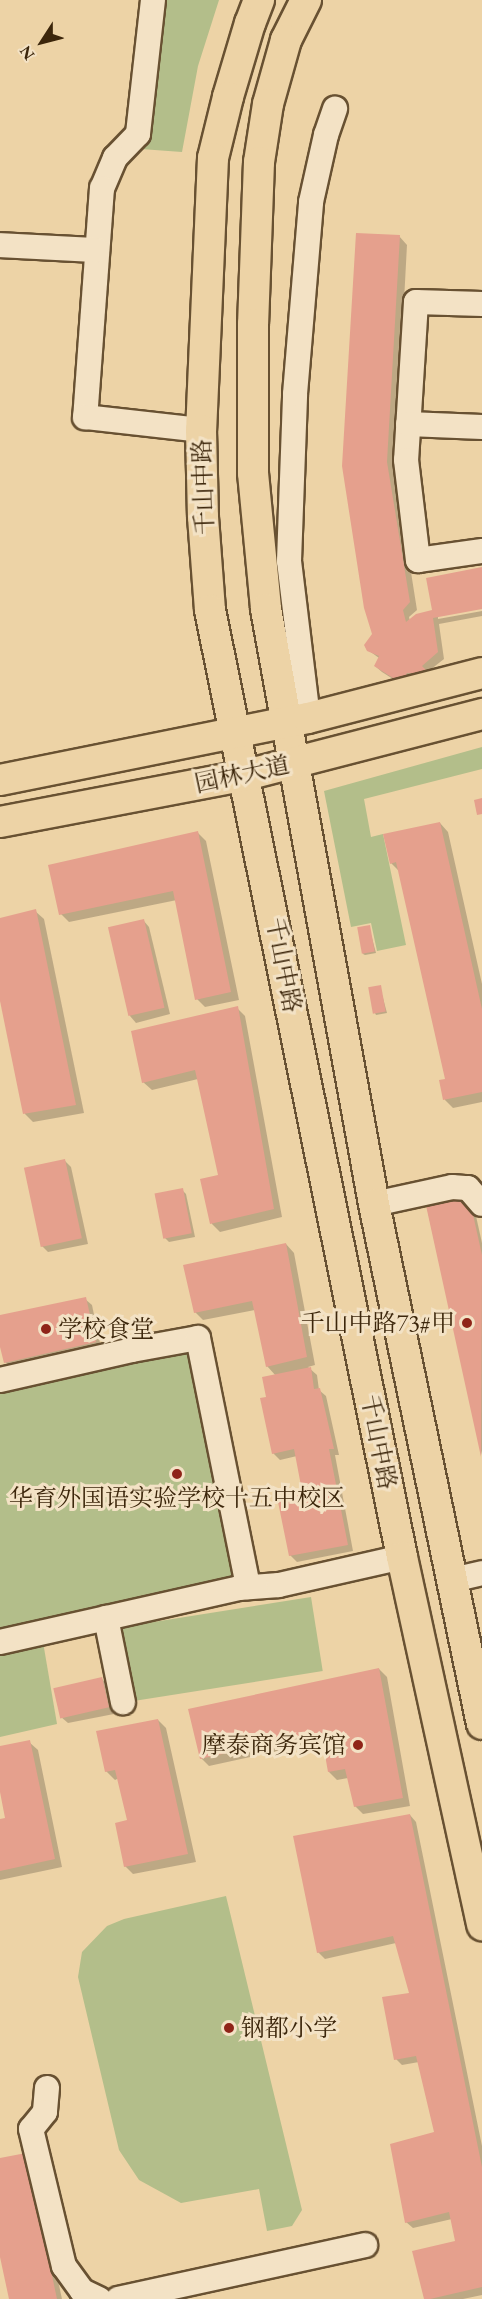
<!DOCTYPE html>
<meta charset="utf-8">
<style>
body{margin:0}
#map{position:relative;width:482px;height:2299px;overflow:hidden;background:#edd3a6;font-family:"EB Garamond","Noto Serif SC",serif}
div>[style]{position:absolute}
.green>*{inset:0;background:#b3be8a;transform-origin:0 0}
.shadow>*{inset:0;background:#0003}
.building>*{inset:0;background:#e5a08d;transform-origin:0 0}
.roads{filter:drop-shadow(2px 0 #685132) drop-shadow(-2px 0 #685132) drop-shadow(0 2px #685132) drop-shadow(0 -2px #685132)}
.minor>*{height:24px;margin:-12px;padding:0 12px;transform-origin:12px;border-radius:12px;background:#f3e2c5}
.major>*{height:30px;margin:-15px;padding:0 15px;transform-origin:15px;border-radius:15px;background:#edd3a6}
.dots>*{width:16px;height:16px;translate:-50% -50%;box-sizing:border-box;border:3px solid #f3e2c5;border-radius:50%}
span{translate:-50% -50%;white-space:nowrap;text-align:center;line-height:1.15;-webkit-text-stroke:6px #f3e2c5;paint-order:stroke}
.street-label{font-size:24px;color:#3c260b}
.poi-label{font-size:24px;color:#3c260b}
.right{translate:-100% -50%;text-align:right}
.left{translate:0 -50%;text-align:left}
.north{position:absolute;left:12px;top:12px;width:60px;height:60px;-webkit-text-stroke:4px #f3e2c5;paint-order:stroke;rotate:234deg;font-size:16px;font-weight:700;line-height:24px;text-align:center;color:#3c260b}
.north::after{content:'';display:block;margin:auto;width:21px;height:27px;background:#3c260b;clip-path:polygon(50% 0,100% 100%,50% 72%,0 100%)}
</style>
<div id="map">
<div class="green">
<div style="clip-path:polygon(148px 0,219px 0,198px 66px,182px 152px,127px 148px)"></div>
<div style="clip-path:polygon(482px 747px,482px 769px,364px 799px,371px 837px,383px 834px,406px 945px,377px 951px,371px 923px,351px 927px,324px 791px)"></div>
<div style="clip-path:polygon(197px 1348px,241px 1574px,0 1628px,0 1394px)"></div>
<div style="left:311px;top:1597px;width:75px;height:193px;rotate:81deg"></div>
<div style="clip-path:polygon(43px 1642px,57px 1724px,0 1737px,0 1652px)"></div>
<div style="clip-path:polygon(226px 1896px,302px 2210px,292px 2226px,267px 2231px,259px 2189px,181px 2203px,139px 2180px,119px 2150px,78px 1977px,82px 1952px,107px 1926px,124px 1919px)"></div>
</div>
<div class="shadow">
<div style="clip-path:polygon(399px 236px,407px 245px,395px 471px,417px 610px,409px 617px,410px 621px,434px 611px,482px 569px,482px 608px,438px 616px,438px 619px,482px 611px,482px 616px,439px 624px,444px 659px,407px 688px,382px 672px,375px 666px,379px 658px,368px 650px,373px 634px)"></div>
<div style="clip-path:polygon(440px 823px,448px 832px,482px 984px,482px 1102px,453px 1108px,445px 1100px,440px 1081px,446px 1080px,400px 872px,391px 863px)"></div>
<div style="clip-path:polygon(198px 833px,206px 841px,239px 1000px,205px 1007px,197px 999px,177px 900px,69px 922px,61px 914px)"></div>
<div style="clip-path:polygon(35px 911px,44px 919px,84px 1113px,33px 1122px,25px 1114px,0 994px,0 920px)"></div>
<div style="clip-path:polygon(143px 920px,149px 927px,170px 1014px,136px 1023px,130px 1016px)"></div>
<div style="clip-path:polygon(369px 927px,376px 953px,365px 955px,363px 954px)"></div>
<div style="clip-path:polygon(380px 987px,387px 1013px,376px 1015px,375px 1013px)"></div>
<div style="clip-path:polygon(237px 1008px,245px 1016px,282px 1217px,220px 1232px,212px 1224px,202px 1180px,220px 1176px,198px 1079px,152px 1090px,143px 1082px)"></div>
<div style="clip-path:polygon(65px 1161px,71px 1167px,88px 1244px,48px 1252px,42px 1246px)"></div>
<div style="clip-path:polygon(182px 1190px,186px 1194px,195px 1237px,169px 1242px,165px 1238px)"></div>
<div style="clip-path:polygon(472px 1198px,482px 1243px,482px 1455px,426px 1203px)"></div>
<div style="clip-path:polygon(286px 1244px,294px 1253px,315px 1365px,308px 1367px,317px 1375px,319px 1390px,326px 1396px,339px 1455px,335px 1455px,353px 1551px,297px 1562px,290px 1555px,304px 1492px,297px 1456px,280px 1460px,273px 1453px,268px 1398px,276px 1376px,267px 1366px,255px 1310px,203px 1320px,195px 1312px)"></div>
<div style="clip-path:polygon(85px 1299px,92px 1305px,101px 1348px,12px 1368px,5px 1362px,0 1341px,0 1317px)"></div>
<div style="clip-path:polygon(379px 1669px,387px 1677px,410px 1806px,363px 1814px,355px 1806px,348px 1778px,337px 1780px,329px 1772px,324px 1741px,209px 1766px,201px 1758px)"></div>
<div style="clip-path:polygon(101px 1678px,108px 1685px,114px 1714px,68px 1723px,61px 1717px)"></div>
<div style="clip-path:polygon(158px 1720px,166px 1728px,196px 1862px,133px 1874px,125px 1866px,129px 1821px,119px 1778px,115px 1780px,106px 1771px)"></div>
<div style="clip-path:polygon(29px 1742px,38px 1750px,62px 1867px,0 1880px,0 1821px,7px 1819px,0 1785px,0 1748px)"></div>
<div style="clip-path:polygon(410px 1815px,416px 1822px,482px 2146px,482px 2295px,463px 2299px,425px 2299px,457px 2242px,452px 2219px,413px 2228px,406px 2222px,436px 2133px,419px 2062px,402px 2065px,396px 2059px,411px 1995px,396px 1943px,325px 1959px,318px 1952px)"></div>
<div style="clip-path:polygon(0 2160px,33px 2163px,62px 2299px,10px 2299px,0 2250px)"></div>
</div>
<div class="building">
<div style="clip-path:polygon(356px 233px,400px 235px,387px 462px,410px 602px,403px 610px,406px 622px,416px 614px,432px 610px,426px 578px,482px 567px,482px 609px,433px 618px,438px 652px,422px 666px,427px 671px,427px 679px,414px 678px,412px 673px,407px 673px,401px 683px,374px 666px,379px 656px,367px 651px,364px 645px,372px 634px,364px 608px,342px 466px)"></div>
<div style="clip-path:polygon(482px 798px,482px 814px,477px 815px,474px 800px)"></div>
<div style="clip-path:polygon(440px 822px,482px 1009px,482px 1092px,443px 1100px,439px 1080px,445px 1079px,396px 862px,390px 864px,383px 834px)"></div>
<div style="clip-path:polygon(198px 831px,231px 992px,195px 1000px,173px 891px,59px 915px,48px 865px)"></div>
<div style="clip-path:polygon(36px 909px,76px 1105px,23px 1114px,0 1001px,0 918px)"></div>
<div style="left:144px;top:919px;width:91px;height:37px;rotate:77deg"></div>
<div style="left:370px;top:925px;width:27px;height:13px;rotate:80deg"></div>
<div style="left:381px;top:985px;width:27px;height:13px;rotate:80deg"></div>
<div style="clip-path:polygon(238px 1006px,274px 1209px,210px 1224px,200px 1179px,218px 1175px,195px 1070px,142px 1083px,131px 1031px)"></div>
<div style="left:65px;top:1159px;width:81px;height:42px;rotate:78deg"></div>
<div style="left:183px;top:1188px;width:46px;height:29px;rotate:79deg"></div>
<div style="clip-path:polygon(468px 1192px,482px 1255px,481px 1457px,425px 1201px)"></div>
<div style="clip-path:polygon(286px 1243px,307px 1357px,266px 1367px,252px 1301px,194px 1313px,183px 1265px)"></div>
<div style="clip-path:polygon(86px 1297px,96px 1342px,4px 1363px,0 1347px,0 1315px)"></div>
<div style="clip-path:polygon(311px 1367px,314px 1389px,320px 1388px,334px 1449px,329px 1449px,348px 1545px,289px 1556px,277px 1497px,302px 1491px,294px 1449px,272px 1454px,260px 1398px,266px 1397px,262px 1377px)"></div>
<div style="clip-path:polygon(379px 1668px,403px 1798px,354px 1807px,345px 1769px,328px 1772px,321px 1732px,200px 1759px,188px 1709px)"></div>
<div style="left:102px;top:1677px;width:31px;height:50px;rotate:77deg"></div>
<div style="clip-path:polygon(158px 1719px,188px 1854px,124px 1867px,115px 1823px,127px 1820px,115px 1770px,105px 1772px,96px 1731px)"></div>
<div style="clip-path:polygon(30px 1740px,55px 1859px,0 1871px,0 1819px,5px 1818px,0 1792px,0 1746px)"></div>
<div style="clip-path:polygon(410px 1814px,482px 2167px,482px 2287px,430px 2299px,424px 2299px,412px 2251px,455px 2241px,449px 2212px,405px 2223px,390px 2144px,434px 2132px,416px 2056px,394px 2060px,382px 1997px,409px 1993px,393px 1936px,317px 1953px,293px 1836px)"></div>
<div style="clip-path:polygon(26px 2153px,57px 2299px,9px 2299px,0 2257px,0 2158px)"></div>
</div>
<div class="roads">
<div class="minor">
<div style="left:153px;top:0;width:135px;rotate:96.4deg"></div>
<div style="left:138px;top:134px;width:33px;rotate:134deg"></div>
<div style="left:115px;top:158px;width:33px;rotate:113deg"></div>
<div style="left:102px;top:188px;width:230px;rotate:94.2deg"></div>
<div style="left:85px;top:417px;width:117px;rotate:6.4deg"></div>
<div style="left:0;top:245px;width:97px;rotate:3deg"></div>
<div style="left:482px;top:304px;width:66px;rotate:-178.3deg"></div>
<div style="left:416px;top:302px;width:158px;rotate:93.6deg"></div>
<div style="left:406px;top:460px;width:101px;rotate:83.2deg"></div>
<div style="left:418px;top:560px;width:65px;rotate:-8deg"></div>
<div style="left:408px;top:424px;width:74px;rotate:2.3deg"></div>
<div style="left:308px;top:718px;width:158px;rotate:-96.9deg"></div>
<div style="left:289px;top:561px;width:167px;rotate:-87.9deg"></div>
<div style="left:295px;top:394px;width:193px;rotate:-85.2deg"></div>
<div style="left:311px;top:202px;width:69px;rotate:-77.4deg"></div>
<div style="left:326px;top:135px;width:28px;rotate:-71deg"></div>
<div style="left:374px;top:1204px;width:80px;rotate:-12.3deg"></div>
<div style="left:452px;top:1187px;width:16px;rotate:4deg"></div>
<div style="left:468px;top:1188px;width:21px;rotate:49deg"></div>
<div style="left:0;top:1380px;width:135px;rotate:-12.8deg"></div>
<div style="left:132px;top:1350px;width:67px;rotate:-10.3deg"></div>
<div style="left:198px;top:1338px;width:254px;rotate:78.6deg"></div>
<div style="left:452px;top:1580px;width:31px;rotate:-13deg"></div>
<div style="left:106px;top:1618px;width:86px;rotate:78.6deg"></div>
<div style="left:0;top:1642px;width:245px;rotate:-12.7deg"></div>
<div style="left:239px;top:1588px;width:40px;rotate:-4.3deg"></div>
<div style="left:279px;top:1585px;width:126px;rotate:-12.8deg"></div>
<div style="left:47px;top:2088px;width:24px;rotate:95deg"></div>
<div style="left:45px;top:2112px;width:22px;rotate:129deg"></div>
<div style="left:31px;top:2129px;width:141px;rotate:76.5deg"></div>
<div style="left:64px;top:2266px;width:31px;rotate:54deg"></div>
<div style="left:82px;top:2291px;width:19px;rotate:25deg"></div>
<div style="left:118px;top:2299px;width:253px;rotate:-12.3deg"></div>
</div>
<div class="major">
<div style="left:259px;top:0;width:25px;rotate:111deg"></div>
<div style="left:250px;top:23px;width:77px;rotate:106.6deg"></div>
<div style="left:228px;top:97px;width:63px;rotate:103.8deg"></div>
<div style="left:213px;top:158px;width:272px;rotate:92.5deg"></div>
<div style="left:201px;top:430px;width:87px;rotate:88.7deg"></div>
<div style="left:203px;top:517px;width:93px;rotate:85.7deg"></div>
<div style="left:210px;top:610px;width:966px;rotate:78.54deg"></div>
<div style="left:402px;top:1557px;width:377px;rotate:77.7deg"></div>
<div style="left:306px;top:0;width:45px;rotate:116.6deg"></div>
<div style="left:286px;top:40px;width:66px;rotate:105.7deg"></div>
<div style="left:268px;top:104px;width:59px;rotate:98.8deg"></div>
<div style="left:259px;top:162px;width:162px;rotate:92.1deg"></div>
<div style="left:253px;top:324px;width:149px;rotate:90deg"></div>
<div style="left:253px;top:473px;width:137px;rotate:84.5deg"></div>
<div style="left:266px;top:609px;width:605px;rotate:79.71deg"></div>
<div style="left:374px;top:1204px;width:531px;rotate:78.27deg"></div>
<div style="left:0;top:780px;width:314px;rotate:-11.4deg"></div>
<div style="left:308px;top:718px;width:180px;rotate:-14.5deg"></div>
<div style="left:0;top:822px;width:250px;rotate:-10.8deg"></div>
<div style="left:246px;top:775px;width:244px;rotate:-14.5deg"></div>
</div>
</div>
<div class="dots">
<div style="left:467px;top:1323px;background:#8f2418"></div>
<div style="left:46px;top:1329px;background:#8f2418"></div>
<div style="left:177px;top:1474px;background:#8f2418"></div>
<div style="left:358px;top:1745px;background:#8f2418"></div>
<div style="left:229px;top:2028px;background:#8f2418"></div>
</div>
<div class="street-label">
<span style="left:203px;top:487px;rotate:-92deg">千山中路</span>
<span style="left:242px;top:774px;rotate:-12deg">园林大道</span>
<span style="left:284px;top:965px;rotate:79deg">千山中路</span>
<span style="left:379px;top:1442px;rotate:79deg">千山中路</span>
</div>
<div class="poi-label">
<span class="right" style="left:455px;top:1323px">千山中路73#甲</span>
<span class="left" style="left:58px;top:1329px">学校食堂</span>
<span style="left:177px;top:1498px">华育外国语实验学校十五中校区</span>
<span class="right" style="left:346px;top:1745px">摩泰商务宾馆</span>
<span class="left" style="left:241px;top:2028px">钢都小学</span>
</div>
<div class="north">N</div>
</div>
